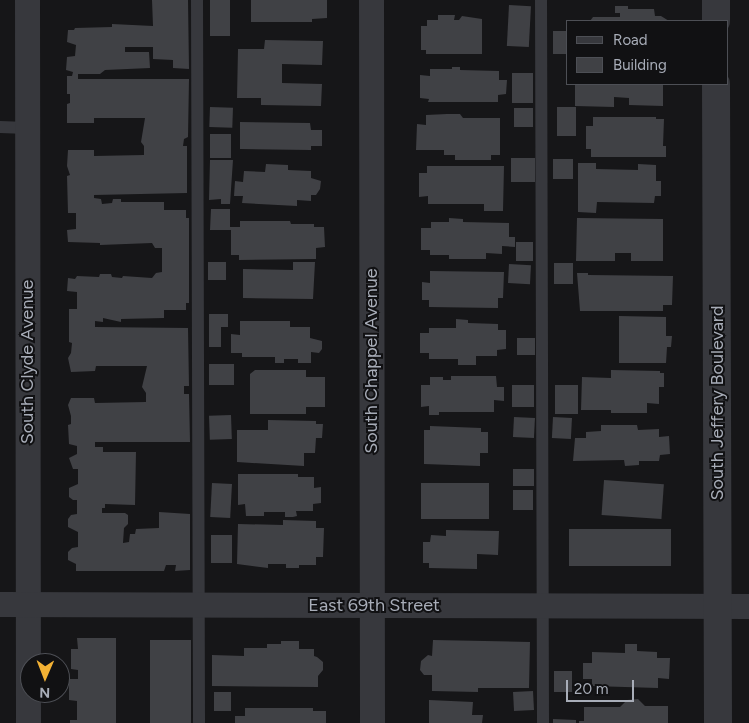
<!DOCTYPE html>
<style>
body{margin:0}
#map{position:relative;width:749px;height:723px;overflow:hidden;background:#161618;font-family:Figtree,sans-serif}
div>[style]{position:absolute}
.building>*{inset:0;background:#404145;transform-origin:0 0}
.service>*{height:12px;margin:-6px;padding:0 6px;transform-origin:6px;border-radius:6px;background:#37383d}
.minor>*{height:25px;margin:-12.5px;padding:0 12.5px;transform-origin:12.5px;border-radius:12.5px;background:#37383d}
.tertiary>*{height:28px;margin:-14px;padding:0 14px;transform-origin:14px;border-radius:14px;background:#37383d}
span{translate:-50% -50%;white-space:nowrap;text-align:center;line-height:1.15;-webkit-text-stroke:4px #111113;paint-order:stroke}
.street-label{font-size:18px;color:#a8adb8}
.legend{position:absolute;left:566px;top:20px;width:162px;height:65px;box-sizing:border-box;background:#111113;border:1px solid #4d4f55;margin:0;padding:6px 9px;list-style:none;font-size:15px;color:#a8adb8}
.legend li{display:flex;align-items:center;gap:10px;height:25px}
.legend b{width:25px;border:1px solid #4d4f55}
.north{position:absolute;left:20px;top:653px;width:50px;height:50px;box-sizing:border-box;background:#111113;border:1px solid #4d4f55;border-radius:50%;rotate:181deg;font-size:14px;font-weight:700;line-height:20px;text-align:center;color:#a8adb8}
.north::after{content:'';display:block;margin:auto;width:18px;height:22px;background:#f2b134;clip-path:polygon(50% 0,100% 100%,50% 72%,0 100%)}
.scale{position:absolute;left:566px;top:680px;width:68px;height:22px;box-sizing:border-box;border:2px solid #a8adb8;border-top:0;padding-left:6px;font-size:15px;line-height:18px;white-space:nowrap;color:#a8adb8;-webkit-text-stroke:4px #111113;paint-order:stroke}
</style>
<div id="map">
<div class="building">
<div style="clip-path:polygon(152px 0,188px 0,189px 69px,173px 68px,173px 60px,153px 59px,153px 47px,125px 47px,125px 52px,149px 52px,150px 68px,105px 70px,100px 74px,78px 74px,78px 79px,189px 79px,188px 137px,184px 139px,183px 146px,187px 146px,187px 193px,94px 195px,94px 198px,101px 199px,102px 204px,112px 203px,113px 199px,121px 199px,121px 202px,164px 202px,164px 210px,186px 210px,186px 218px,189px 218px,189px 303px,186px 303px,186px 310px,164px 310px,164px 318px,121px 319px,121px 322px,103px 318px,103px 322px,95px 321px,95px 327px,188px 328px,189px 386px,184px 386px,184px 394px,189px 394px,190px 442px,95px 442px,95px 447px,103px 447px,103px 452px,136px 452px,135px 505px,105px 504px,105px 508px,102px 508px,102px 513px,125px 513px,128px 515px,128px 524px,124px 528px,123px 543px,129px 542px,130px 534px,135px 534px,136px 529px,159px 528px,159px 512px,190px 514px,190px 570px,175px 571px,176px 565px,166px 565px,164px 571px,76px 571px,76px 564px,68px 560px,68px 552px,72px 548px,78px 547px,78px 532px,68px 527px,68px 519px,71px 515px,77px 514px,77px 500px,73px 500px,69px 497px,69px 488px,78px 484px,78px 469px,73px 469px,69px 458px,77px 454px,77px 446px,69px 444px,68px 425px,71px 424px,71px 416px,68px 405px,71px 398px,94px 398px,95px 403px,146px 402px,146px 393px,142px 387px,147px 366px,96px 366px,95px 371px,71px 372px,68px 358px,71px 353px,72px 343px,69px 342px,69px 309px,77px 309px,77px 292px,67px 291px,68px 278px,75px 279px,77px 276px,99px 277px,100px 274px,111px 274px,112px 277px,122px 278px,123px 276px,152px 278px,156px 273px,162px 272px,162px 248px,155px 248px,152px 243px,100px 245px,100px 243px,68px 242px,67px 230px,76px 229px,76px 213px,68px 213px,67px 176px,70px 175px,67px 166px,68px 150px,94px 150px,94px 156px,144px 155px,144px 146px,141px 142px,145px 118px,94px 118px,94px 123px,67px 123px,67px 104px,70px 103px,70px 94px,67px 94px,67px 76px,72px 76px,73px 72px,66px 70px,67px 57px,75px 56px,76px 45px,67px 42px,68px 30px,74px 30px,75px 28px,112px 27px,112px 24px,153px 26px)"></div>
<div style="left:210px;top:0;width:20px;height:36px"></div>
<div style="clip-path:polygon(251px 0,327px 0,327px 18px,312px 19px,312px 22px,251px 22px)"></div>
<div style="left:509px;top:5px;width:22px;height:41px;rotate:3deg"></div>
<div style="clip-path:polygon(615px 6px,628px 6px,628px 9px,654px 9px,655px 16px,661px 16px,669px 21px,590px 21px,593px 17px,620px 17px,620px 13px,615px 13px)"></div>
<div style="clip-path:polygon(438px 15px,455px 15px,454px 20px,459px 20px,462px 16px,482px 19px,482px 54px,426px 54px,426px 50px,421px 50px,421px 26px,427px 26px,427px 20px,438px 20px)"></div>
<div style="left:553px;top:31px;width:15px;height:23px"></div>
<div style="clip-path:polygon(265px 40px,323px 41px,322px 65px,282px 64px,282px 83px,322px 84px,321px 106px,261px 105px,261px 98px,237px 98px,238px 49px,264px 49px)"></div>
<div style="clip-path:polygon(452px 67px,460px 67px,460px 70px,499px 71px,499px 80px,507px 80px,506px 94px,498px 95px,498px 102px,428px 102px,429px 99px,420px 98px,420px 75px,430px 76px,430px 69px,452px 69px)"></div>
<div style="left:512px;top:73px;width:21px;height:30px"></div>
<div style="clip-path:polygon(575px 84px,663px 84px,663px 106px,629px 105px,629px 98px,614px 97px,614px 107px,575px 106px)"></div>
<div style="left:210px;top:107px;width:23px;height:20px;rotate:2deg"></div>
<div style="left:557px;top:107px;width:19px;height:29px"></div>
<div style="left:514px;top:108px;width:19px;height:19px"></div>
<div style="clip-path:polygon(447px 114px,460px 114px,463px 118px,500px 118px,500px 155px,491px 155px,491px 160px,455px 160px,455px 155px,444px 155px,444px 150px,416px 150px,417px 124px,426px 125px,426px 115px)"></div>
<div style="clip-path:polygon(593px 117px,656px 117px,656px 119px,664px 119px,663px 146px,666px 146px,666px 157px,591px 157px,591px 149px,586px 149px,586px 126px,593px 126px)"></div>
<div style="clip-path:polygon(240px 122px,310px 123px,311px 130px,322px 130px,322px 146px,311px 146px,311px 150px,240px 149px)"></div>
<div style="left:231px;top:134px;width:24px;height:21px;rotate:90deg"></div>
<div style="left:535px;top:158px;width:24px;height:24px;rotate:90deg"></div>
<div style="left:553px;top:159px;width:20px;height:20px"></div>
<div style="clip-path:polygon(210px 160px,233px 160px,230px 204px,221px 204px,221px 199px,209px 200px)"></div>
<div style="clip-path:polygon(578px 163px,596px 163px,596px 169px,638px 170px,638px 164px,656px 165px,656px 181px,661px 181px,661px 196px,655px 196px,654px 203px,597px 202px,596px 213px,578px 212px)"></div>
<div style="clip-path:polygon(266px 164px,288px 165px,288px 170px,311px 171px,311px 178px,321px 181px,320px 189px,316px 195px,311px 195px,311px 201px,297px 200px,297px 206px,242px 203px,243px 196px,234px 196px,235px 181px,243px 182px,244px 171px,265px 172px)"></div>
<div style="clip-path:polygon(427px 166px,504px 166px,503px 211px,484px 211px,484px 204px,428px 204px,428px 196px,419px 197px,419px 173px,427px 173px)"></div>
<div style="clip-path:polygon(211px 209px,230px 209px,230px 227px,240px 227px,240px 221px,290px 221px,291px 224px,314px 224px,314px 227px,324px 227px,325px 247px,316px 248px,316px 259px,239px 260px,239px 255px,231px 255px,231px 230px,210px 230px)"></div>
<div style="clip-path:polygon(449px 218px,463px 219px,463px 222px,509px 223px,509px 237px,515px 237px,515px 247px,502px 246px,502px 254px,486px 253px,486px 259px,449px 259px,449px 255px,430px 255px,430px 250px,421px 250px,421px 228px,431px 228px,431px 222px,449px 222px)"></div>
<div style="clip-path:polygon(577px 218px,663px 219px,663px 261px,631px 261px,631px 253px,615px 253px,615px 261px,576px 261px)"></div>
<div style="left:533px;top:242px;width:19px;height:17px;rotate:90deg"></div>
<div style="left:208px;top:262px;width:18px;height:18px"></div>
<div style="clip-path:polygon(293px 262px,315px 262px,313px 299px,243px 298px,243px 269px,293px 270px)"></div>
<div style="left:554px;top:263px;width:19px;height:21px"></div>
<div style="left:509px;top:264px;width:22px;height:19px;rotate:3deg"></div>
<div style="clip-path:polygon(430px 271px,504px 272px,503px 298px,498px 298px,498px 308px,429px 307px,429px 300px,422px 300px,422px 282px,430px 283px)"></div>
<div style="clip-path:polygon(577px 273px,588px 273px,588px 275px,673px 276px,672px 305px,663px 305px,663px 311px,580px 311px)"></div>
<div style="clip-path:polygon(209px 314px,228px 314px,228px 327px,221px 327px,221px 347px,209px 347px)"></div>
<div style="clip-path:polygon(619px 316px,666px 317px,666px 336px,672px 336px,671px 347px,667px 347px,666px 363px,619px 363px)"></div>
<div style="clip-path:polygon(456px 319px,468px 320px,468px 323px,498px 324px,498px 330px,506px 330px,506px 349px,497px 350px,497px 356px,476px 356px,476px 365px,458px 365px,458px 359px,429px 359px,429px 353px,420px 353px,420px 333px,429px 333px,429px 328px,456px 328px)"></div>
<div style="clip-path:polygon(240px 321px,290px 321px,290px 327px,310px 327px,310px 338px,322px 341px,322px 349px,319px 353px,311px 352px,311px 363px,298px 363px,298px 359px,284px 359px,284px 363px,275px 363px,275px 357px,242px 357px,242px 353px,231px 353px,231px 334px,240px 335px)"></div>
<div style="left:517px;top:338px;width:18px;height:17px"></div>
<div style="left:209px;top:364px;width:25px;height:21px"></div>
<div style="clip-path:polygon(255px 370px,306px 370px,306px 377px,325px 377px,325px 407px,306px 407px,306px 414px,250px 414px,250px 374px)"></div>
<div style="clip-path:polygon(611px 370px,660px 371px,660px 373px,664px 373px,664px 387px,659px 387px,659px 404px,647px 403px,647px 413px,611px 413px,611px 410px,581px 410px,582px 377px,611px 378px)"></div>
<div style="clip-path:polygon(451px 376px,496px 376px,497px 387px,504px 387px,504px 401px,494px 400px,494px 412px,439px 412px,439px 415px,429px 415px,429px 406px,421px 407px,421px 385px,430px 385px,430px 377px,443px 377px,443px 380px,451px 380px)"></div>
<div style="left:512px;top:385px;width:22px;height:22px"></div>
<div style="left:555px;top:385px;width:23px;height:29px"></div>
<div style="left:231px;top:415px;width:24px;height:22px;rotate:88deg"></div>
<div style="left:514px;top:417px;width:21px;height:20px;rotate:3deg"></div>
<div style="left:553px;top:417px;width:19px;height:21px;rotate:3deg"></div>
<div style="clip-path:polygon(268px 420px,316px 421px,316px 424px,323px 424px,322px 438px,316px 438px,315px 453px,304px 453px,304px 466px,237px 462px,237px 430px,268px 430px)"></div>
<div style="clip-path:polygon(601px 425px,637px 425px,638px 430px,659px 429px,659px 437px,669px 436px,670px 454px,660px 455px,659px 461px,639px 461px,639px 465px,625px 466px,624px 460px,573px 461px,575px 438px,586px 438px,586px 432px,601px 431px)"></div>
<div style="clip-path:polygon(430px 426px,481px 428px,481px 432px,488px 432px,488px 453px,480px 453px,480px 466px,424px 464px,424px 430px,430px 430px)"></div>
<div style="left:513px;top:469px;width:21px;height:17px"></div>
<div style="clip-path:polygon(238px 474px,298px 474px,298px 477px,314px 477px,314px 488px,321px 487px,321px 503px,313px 504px,313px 511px,296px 511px,297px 516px,293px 517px,285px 517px,285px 512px,264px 512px,264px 516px,246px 516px,245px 504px,238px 505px)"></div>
<div style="left:604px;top:480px;width:60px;height:35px;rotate:4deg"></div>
<div style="left:212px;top:483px;width:20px;height:34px;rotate:3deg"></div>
<div style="left:421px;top:483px;width:68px;height:36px"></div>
<div style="left:513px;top:490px;width:20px;height:20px"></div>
<div style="clip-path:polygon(283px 520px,316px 521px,316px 528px,324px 528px,323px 557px,316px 557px,316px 565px,299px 565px,299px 568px,286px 568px,286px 564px,268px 564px,268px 568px,237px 564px,238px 524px,283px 525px)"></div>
<div style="left:569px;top:529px;width:102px;height:37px"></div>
<div style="clip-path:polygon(446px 530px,499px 531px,498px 555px,477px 554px,477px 569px,429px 568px,429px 563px,423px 563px,423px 542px,430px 542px,431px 535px,446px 536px)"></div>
<div style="left:211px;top:535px;width:21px;height:28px"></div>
<div style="clip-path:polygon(77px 638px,116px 638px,116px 723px,70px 723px,70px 720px,77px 720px,77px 701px,69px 700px,69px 679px,78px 679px,78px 670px,71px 669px,71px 649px,78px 649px)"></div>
<div style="left:150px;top:640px;width:41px;height:83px"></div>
<div style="clip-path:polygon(433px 640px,530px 642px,529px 688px,478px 688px,478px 692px,432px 691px,432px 675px,424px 675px,420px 670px,421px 661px,428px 655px,432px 656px)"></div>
<div style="clip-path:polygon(281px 641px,299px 641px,299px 649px,314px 649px,314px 656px,317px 657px,323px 662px,323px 670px,318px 676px,318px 687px,212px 686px,212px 655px,244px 656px,244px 648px,267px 648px,267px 644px,281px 644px)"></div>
<div style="clip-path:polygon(625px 644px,637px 644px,637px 651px,657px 652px,657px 658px,670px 658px,669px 679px,658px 678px,658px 688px,592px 686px,592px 679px,583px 679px,583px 663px,592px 663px,592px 652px,625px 653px)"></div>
<div style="left:554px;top:671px;width:18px;height:21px"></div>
<div style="left:533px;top:691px;width:19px;height:20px;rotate:87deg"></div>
<div style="left:214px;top:692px;width:17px;height:19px"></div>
<div style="clip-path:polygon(638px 699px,645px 706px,668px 706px,668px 723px,579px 723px,579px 721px,584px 721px,584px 707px,620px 707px,627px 700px)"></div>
<div style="clip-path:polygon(429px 700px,473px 702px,472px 715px,483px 715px,482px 723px,429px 723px)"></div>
<div style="clip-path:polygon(245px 708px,313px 708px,313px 711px,326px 711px,326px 723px,235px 723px,235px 716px,245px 716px)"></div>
<div style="clip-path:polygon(553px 719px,576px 720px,576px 723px,553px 723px)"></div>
</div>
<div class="service">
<div style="left:197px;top:0;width:723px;rotate:89.84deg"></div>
<div style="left:541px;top:0;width:723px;rotate:89.84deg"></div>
<div style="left:0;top:127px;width:27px;rotate:2deg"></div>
</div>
<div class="minor">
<div style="left:27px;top:0;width:723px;rotate:89.92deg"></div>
<div style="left:371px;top:0;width:723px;rotate:89.92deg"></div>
<div style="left:0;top:604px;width:749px;rotate:0.15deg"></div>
</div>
<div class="tertiary">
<div style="left:716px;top:0;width:21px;rotate:90deg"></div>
<div style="left:716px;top:84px;width:639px;rotate:89.82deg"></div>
</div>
<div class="street-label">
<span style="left:371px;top:361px;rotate:-90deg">South Chappel Avenue</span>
<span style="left:27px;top:362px;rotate:-90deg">South Clyde Avenue</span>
<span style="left:717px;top:403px;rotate:-90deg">South Jeffery Boulevard</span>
<span style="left:374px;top:605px">East 69th Street</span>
</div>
<ul class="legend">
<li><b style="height:6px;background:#37383d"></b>Road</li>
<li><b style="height:14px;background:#404145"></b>Building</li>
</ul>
<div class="north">N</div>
<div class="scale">20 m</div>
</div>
